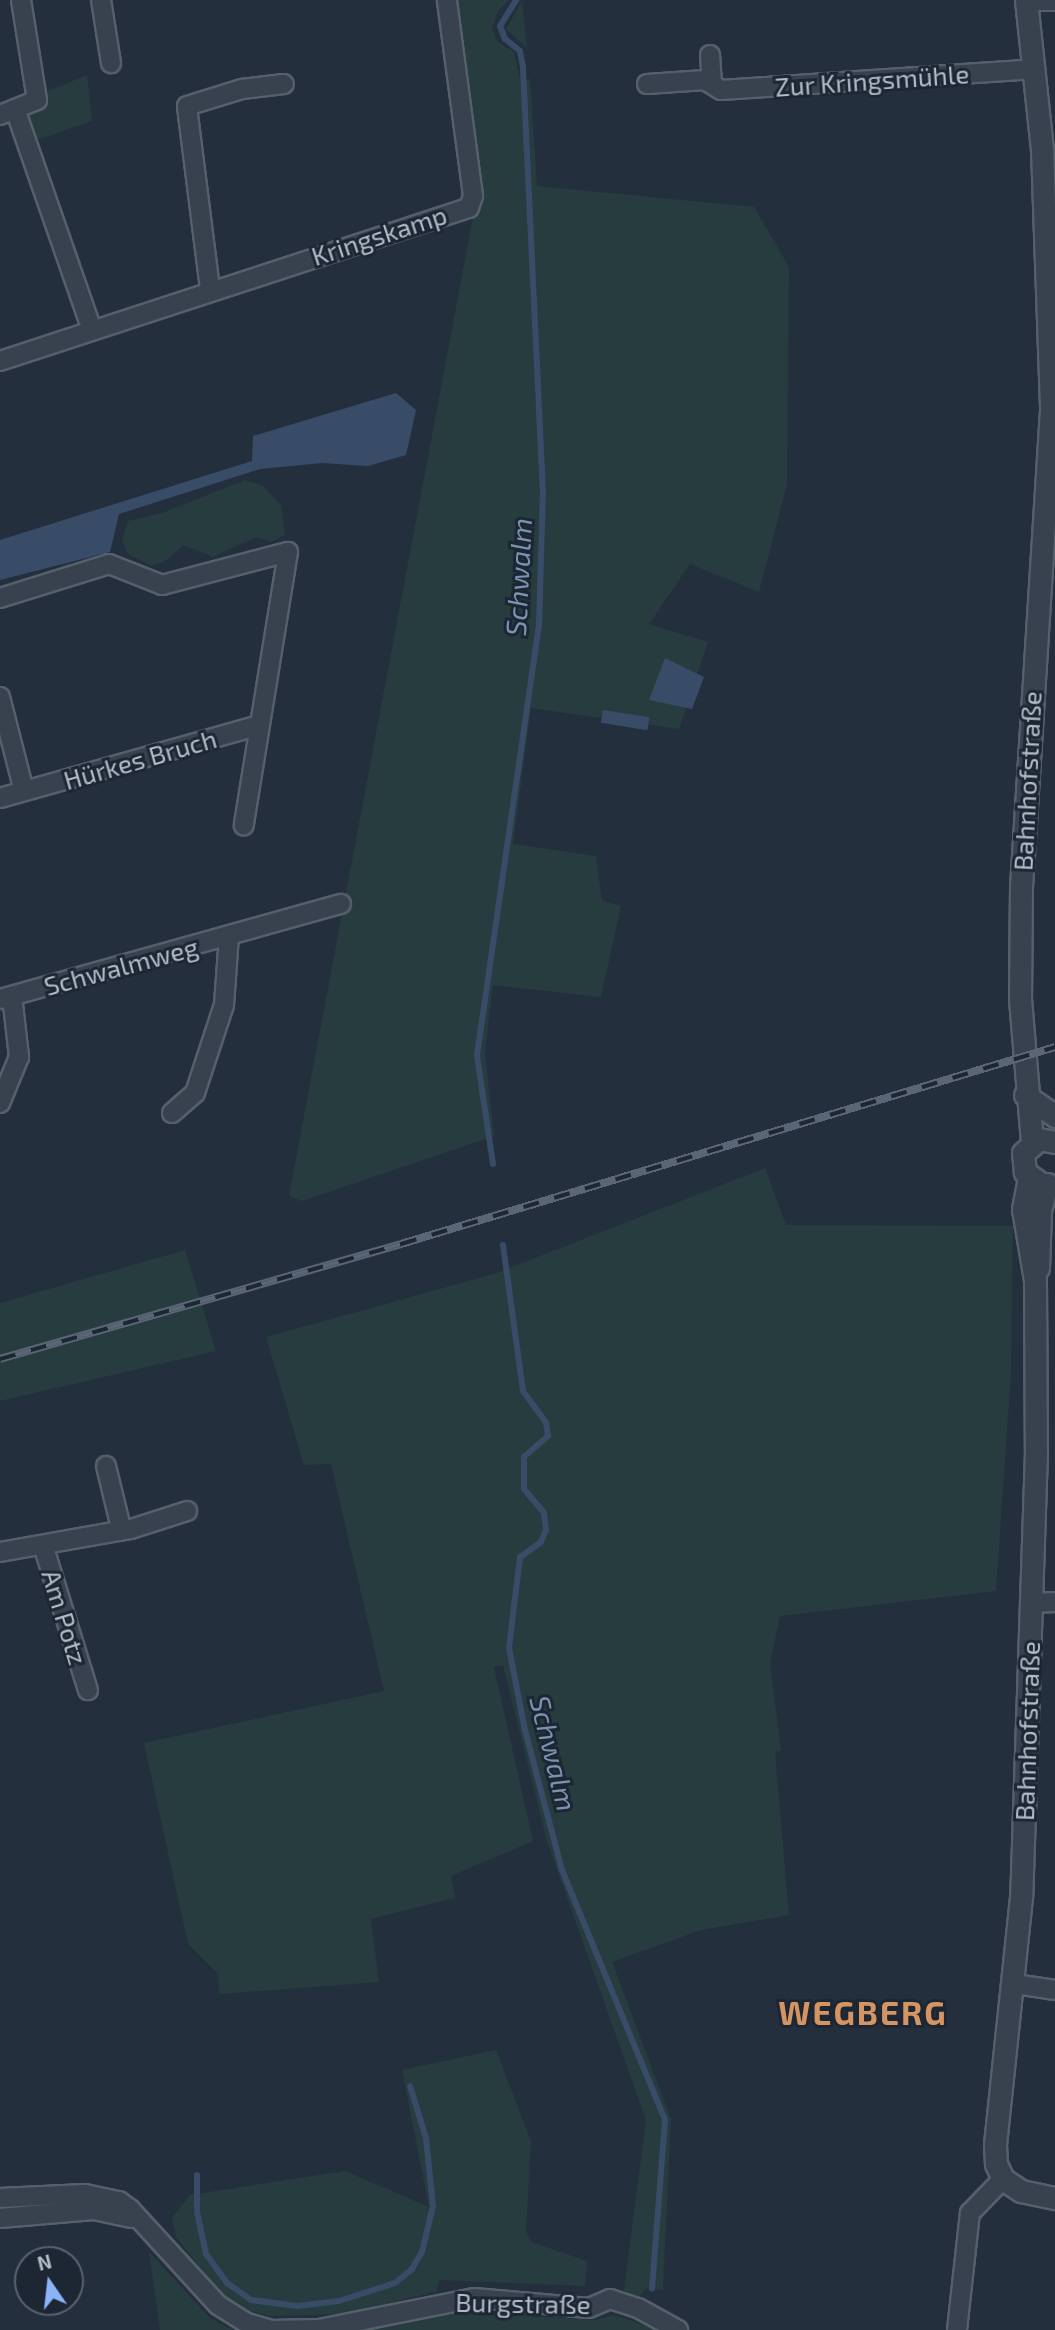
<!DOCTYPE html>
<meta charset="utf-8">
<style>
body{margin:0}
#map{position:relative;width:1055px;height:2330px;overflow:hidden;background:#242f3e;font-family:"Exo 2",sans-serif}
div>[style]{position:absolute}
.green>*{inset:0;background:#263c3f}
.water>*{inset:0;background:#394c67;transform-origin:0 0}
.stream>*{height:6px;margin:-3px;padding:0 3px;transform-origin:3px;border-radius:3px;background:#394c67}
.roads{filter:drop-shadow(2px 0 #565f6c) drop-shadow(-2px 0 #565f6c) drop-shadow(0 2px #565f6c) drop-shadow(0 -2px #565f6c)}
.minor>*{height:18px;margin:-9px;padding:0 9px;transform-origin:9px;border-radius:9px;background:#38414e}
.tertiary>*{height:21px;margin:-10.5px;padding:0 10.5px;transform-origin:10.5px;border-radius:10.5px;background:#38414e}
.rail>*{height:8px;margin-top:-4px;transform-origin:0;background:repeating-linear-gradient(90deg,#1d2633 0 16px,#5a6575 0 32px);box-sizing:border-box;border-block:2px solid #5a6575}
span{translate:-50% -50%;white-space:nowrap;text-align:center;line-height:1.15;-webkit-text-stroke:6px #1d2633;paint-order:stroke}
.street-label{font-size:26px;color:#b4bcc9}
.water-label{font-size:28px;color:#7c92b1;font-style:italic}
.district-label{font-size:33px;color:#d59563;font-weight:700;letter-spacing:2px}
.north{position:absolute;left:14px;top:2246px;width:70px;height:70px;box-sizing:border-box;background:#1d2633;border:2px solid #59626f;border-radius:50%;rotate:346deg;font-size:19px;font-weight:700;line-height:28px;text-align:center;color:#b4bcc9}
.north::after{content:'';display:block;margin:auto;width:24px;height:32px;background:#8ab4f8;clip-path:polygon(50% 0,100% 100%,50% 72%,0 100%)}
</style>
<div id="map">
<div class="green">
<div style="clip-path:polygon(453px 0,509px 0,498px 11px,492px 28px,497px 41px,514px 52px,520px 79px,530px 79px,537px 186px,754px 207px,789px 267px,787px 484px,759px 592px,690px 564px,649px 624px,708px 642px,679px 729px,531px 708px,513px 844px,596px 856px,602px 901px,621px 906px,601px 997px,493px 985px,485px 1051px,494px 1136px,302px 1201px,289px 1196px,477px 196px)"></div>
<div style="clip-path:polygon(522px 1px,527px 48px,506px 29px)"></div>
<div style="clip-path:polygon(87px 75px,92px 121px,31px 142px,23px 120px,42px 100px,41px 94px)"></div>
<div style="clip-path:polygon(245px 480px,263px 486px,281px 505px,285px 535px,271px 542px,256px 537px,213px 557px,184px 545px,164px 562px,151px 566px,128px 554px,122px 540px,128px 521px,162px 513px)"></div>
<div style="clip-path:polygon(765px 1168px,786px 1225px,1013px 1226px,1011px 1373px,996px 1591px,780px 1616px,770px 1664px,781px 1750px,775px 1752px,789px 1915px,701px 1930px,612px 1962px,671px 2119px,663px 2290px,646px 2288px,636px 2300px,623px 2297px,646px 2120px,547px 1841px,503px 1665px,494px 1667px,533px 1841px,451px 1876px,455px 1898px,371px 1919px,379px 1982px,219px 1994px,218px 1974px,188px 1944px,144px 1743px,384px 1691px,331px 1464px,304px 1465px,266px 1337px,494px 1274px)"></div>
<div style="clip-path:polygon(185px 1250px,216px 1351px,0 1401px,0 1303px)"></div>
<div style="clip-path:polygon(496px 2050px,531px 2141px,526px 2231px,531px 2242px,587px 2261px,585px 2286px,439px 2280px,437px 2291px,346px 2314px,271px 2316px,246px 2310px,219px 2292px,176px 2237px,172px 2218px,190px 2195px,345px 2171px,429px 2207px,402px 2070px)"></div>
<div style="clip-path:polygon(149px 2252px,210px 2318px,233px 2330px,160px 2330px)"></div>
<div style="clip-path:polygon(448px 2311px,596px 2320px,615px 2315px,657px 2330px,368px 2330px)"></div>
</div>
<div class="water">
<div style="clip-path:polygon(396px 393px,416px 410px,406px 455px,368px 466px,322px 463px,260px 469px,119px 514px,110px 552px,0 580px,0 540px,252px 461px,253px 436px)"></div>
<div style="clip-path:polygon(665px 658px,704px 677px,692px 709px,649px 700px)"></div>
<div style="left:603px;top:710px;width:47px;height:13px;rotate:9deg"></div>
</div>
<div class="stream">
<div style="left:493px;top:1164px;width:110px;rotate:-98.4deg"></div>
<div style="left:477px;top:1055px;width:433px;rotate:-81.8deg"></div>
<div style="left:539px;top:626px;width:133px;rotate:-88.3deg"></div>
<div style="left:543px;top:493px;width:426px;rotate:-92.7deg"></div>
<div style="left:523px;top:67px;width:16px;rotate:-101deg"></div>
<div style="left:520px;top:51px;width:19px;rotate:-141deg"></div>
<div style="left:505px;top:39px;width:14px;rotate:-111deg"></div>
<div style="left:500px;top:26px;width:31px;rotate:-58deg"></div>
<div style="left:503px;top:1245px;width:147px;rotate:82.2deg"></div>
<div style="left:523px;top:1391px;width:39px;rotate:54deg"></div>
<div style="left:546px;top:1423px;width:13px;rotate:81deg"></div>
<div style="left:548px;top:1436px;width:32px;rotate:139deg"></div>
<div style="left:524px;top:1457px;width:32px;rotate:90deg"></div>
<div style="left:524px;top:1489px;width:31px;rotate:50deg"></div>
<div style="left:544px;top:1513px;width:17px;rotate:83deg"></div>
<div style="left:546px;top:1530px;width:13px;rotate:113deg"></div>
<div style="left:541px;top:1542px;width:26px;rotate:144deg"></div>
<div style="left:520px;top:1557px;width:92px;rotate:96.9deg"></div>
<div style="left:509px;top:1648px;width:84px;rotate:79deg"></div>
<div style="left:525px;top:1730px;width:145px;rotate:75.2deg"></div>
<div style="left:562px;top:1870px;width:270px;rotate:67.6deg"></div>
<div style="left:665px;top:2120px;width:169px;rotate:94.4deg"></div>
<div style="left:197px;top:2175px;width:37px;rotate:90deg"></div>
<div style="left:197px;top:2212px;width:43px;rotate:77.9deg"></div>
<div style="left:206px;top:2254px;width:36px;rotate:54deg"></div>
<div style="left:227px;top:2283px;width:29px;rotate:35deg"></div>
<div style="left:251px;top:2300px;width:47px;rotate:7.3deg"></div>
<div style="left:298px;top:2306px;width:41px;rotate:-7deg"></div>
<div style="left:339px;top:2301px;width:59px;rotate:-17.8deg"></div>
<div style="left:395px;top:2283px;width:22px;rotate:-39deg"></div>
<div style="left:412px;top:2269px;width:20px;rotate:-60deg"></div>
<div style="left:422px;top:2252px;width:47px;rotate:-76.6deg"></div>
<div style="left:433px;top:2206px;width:68px;rotate:-95.9deg"></div>
<div style="left:426px;top:2138px;width:54px;rotate:-107.1deg"></div>
</div>
<div class="roads">
<div class="minor">
<div style="left:101px;top:0;width:64px;rotate:81deg"></div>
<div style="left:1026px;top:1px;width:29px"></div>
<div style="left:710px;top:55px;width:29px;rotate:86deg"></div>
<div style="left:647px;top:84px;width:58px;rotate:-3.9deg"></div>
<div style="left:705px;top:80px;width:19px;rotate:32deg"></div>
<div style="left:721px;top:90px;width:315px;rotate:-3.8deg"></div>
<div style="left:15px;top:109px;width:234px;rotate:70.8deg"></div>
<div style="left:0;top:115px;width:40px;rotate:-22deg"></div>
<div style="left:37px;top:100px;width:101px;rotate:-99.1deg"></div>
<div style="left:210px;top:289px;width:184px;rotate:-97.2deg"></div>
<div style="left:187px;top:106px;width:58px;rotate:-17.2deg"></div>
<div style="left:242px;top:89px;width:42px;rotate:-6.8deg"></div>
<div style="left:0;top:361px;width:493px;rotate:-18.1deg"></div>
<div style="left:469px;top:208px;width:13px;rotate:-72deg"></div>
<div style="left:473px;top:196px;width:198px;rotate:-97.6deg"></div>
<div style="left:0;top:598px;width:114px;rotate:-17.3deg"></div>
<div style="left:109px;top:564px;width:57px;rotate:21.6deg"></div>
<div style="left:162px;top:585px;width:130px;rotate:-14.7deg"></div>
<div style="left:288px;top:552px;width:277px;rotate:99.2deg"></div>
<div style="left:0;top:697px;width:97px;rotate:75.7deg"></div>
<div style="left:0;top:798px;width:267px;rotate:-15.7deg"></div>
<div style="left:0;top:999px;width:354px;rotate:-15.6deg"></div>
<div style="left:0;top:1103px;width:50px;rotate:-67.6deg"></div>
<div style="left:19px;top:1057px;width:61px;rotate:-96.5deg"></div>
<div style="left:172px;top:1113px;width:30px;rotate:-41deg"></div>
<div style="left:195px;top:1093px;width:93px;rotate:-71.8deg"></div>
<div style="left:224px;top:1005px;width:69px;rotate:-85.9deg"></div>
<div style="left:106px;top:1466px;width:64px;rotate:76.4deg"></div>
<div style="left:43px;top:1545px;width:152px;rotate:72.8deg"></div>
<div style="left:0;top:1552px;width:133px;rotate:-10deg"></div>
<div style="left:131px;top:1529px;width:59px;rotate:-17.8deg"></div>
<div style="left:1030px;top:1603px;width:25px;rotate:-2deg"></div>
<div style="left:1015px;top:1984px;width:40px;rotate:8.5deg"></div>
<div style="left:0;top:2198px;width:85px;rotate:-2.7deg"></div>
<div style="left:85px;top:2194px;width:35px;rotate:12deg"></div>
<div style="left:119px;top:2201px;width:14px;rotate:36deg"></div>
<div style="left:130px;top:2209px;width:130px;rotate:47.5deg"></div>
<div style="left:218px;top:2305px;width:34px;rotate:32deg"></div>
<div style="left:247px;top:2323px;width:25px;rotate:16deg"></div>
<div style="left:271px;top:2330px;width:48px;rotate:-1.2deg"></div>
<div style="left:319px;top:2329px;width:158px;rotate:-11.3deg"></div>
<div style="left:474px;top:2298px;width:115px;rotate:5deg"></div>
<div style="left:589px;top:2308px;width:23px;rotate:-23deg"></div>
<div style="left:610px;top:2299px;width:29px;rotate:18deg"></div>
<div style="left:638px;top:2308px;width:46px;rotate:28.8deg"></div>
<div style="left:0;top:2218px;width:94px;rotate:-4.9deg"></div>
<div style="left:94px;top:2210px;width:38px;rotate:12deg"></div>
<div style="left:957px;top:2330px;width:118px;rotate:-83.7deg"></div>
<div style="left:970px;top:2213px;width:47px;rotate:-45.9deg"></div>
</div>
<div class="tertiary">
<div style="left:1026px;top:0;width:150px;rotate:83.9deg"></div>
<div style="left:1042px;top:149px;width:261px;rotate:88deg"></div>
<div style="left:1051px;top:410px;width:477px;rotate:93.6deg"></div>
<div style="left:1021px;top:886px;width:113px;rotate:90.5deg"></div>
<div style="left:1020px;top:999px;width:144px;rotate:85.2deg"></div>
<div style="left:1025px;top:1095px;width:37px;rotate:35deg"></div>
<div style="left:1029px;top:1178px;width:32px;rotate:101deg"></div>
<div style="left:1023px;top:1209px;width:72px;rotate:80.4deg"></div>
<div style="left:1035px;top:1280px;width:171px;rotate:89.7deg"></div>
<div style="left:1036px;top:1451px;width:446px;rotate:91.9deg"></div>
<div style="left:1021px;top:1897px;width:249px;rotate:96deg"></div>
<div style="left:995px;top:2145px;width:19px;rotate:87deg"></div>
<div style="left:996px;top:2164px;width:17px;rotate:65deg"></div>
<div style="left:1003px;top:2179px;width:22px;rotate:34deg"></div>
<div style="left:1021px;top:2191px;width:35px;rotate:12deg"></div>
<div style="left:1040px;top:1183px;width:19px;rotate:-144deg"></div>
<div style="left:1025px;top:1172px;width:19px;rotate:-96deg"></div>
<div style="left:1023px;top:1153px;width:21px;rotate:-41deg"></div>
<div style="left:1039px;top:1139px;width:16px;rotate:11deg"></div>
<div style="left:1038px;top:1268px;width:58px;rotate:-88deg"></div>
<div style="left:1040px;top:1210px;width:27px;rotate:-75deg"></div>
</div>
</div>
<div class="rail">
<div style="left:0;top:1359px;width:417px;rotate:-16deg"></div>
<div style="left:401px;top:1244px;width:683px;rotate:-16.76deg"></div>
</div>
<div class="street-label">
<span style="left:872px;top:80px;rotate:-4deg">Zur Kringsmühle</span>
<span style="left:379px;top:235px;rotate:-18deg">Kringskamp</span>
<span style="left:140px;top:759px;rotate:-16deg">Hürkes Bruch</span>
<span style="left:1027px;top:781px;rotate:-87deg">Bahnhofstraße</span>
<span style="left:121px;top:966px;rotate:-15deg">Schwalmweg</span>
<span style="left:65px;top:1617px;rotate:73deg">Am Potz</span>
<span style="left:1027px;top:1731px;rotate:-88deg">Bahnhofstraße</span>
<span style="left:523px;top:2303px;rotate:1deg">Burgstraße</span>
</div>
<div class="water-label">
<span style="left:518px;top:577px;rotate:-87deg">Schwalm</span>
<span style="left:554px;top:1753px;rotate:76deg">Schwalm</span>
</div>
<div class="district-label">
<span style="left:863px;top:2013px">WEGBERG</span>
</div>
<div class="north">N</div>
</div>
